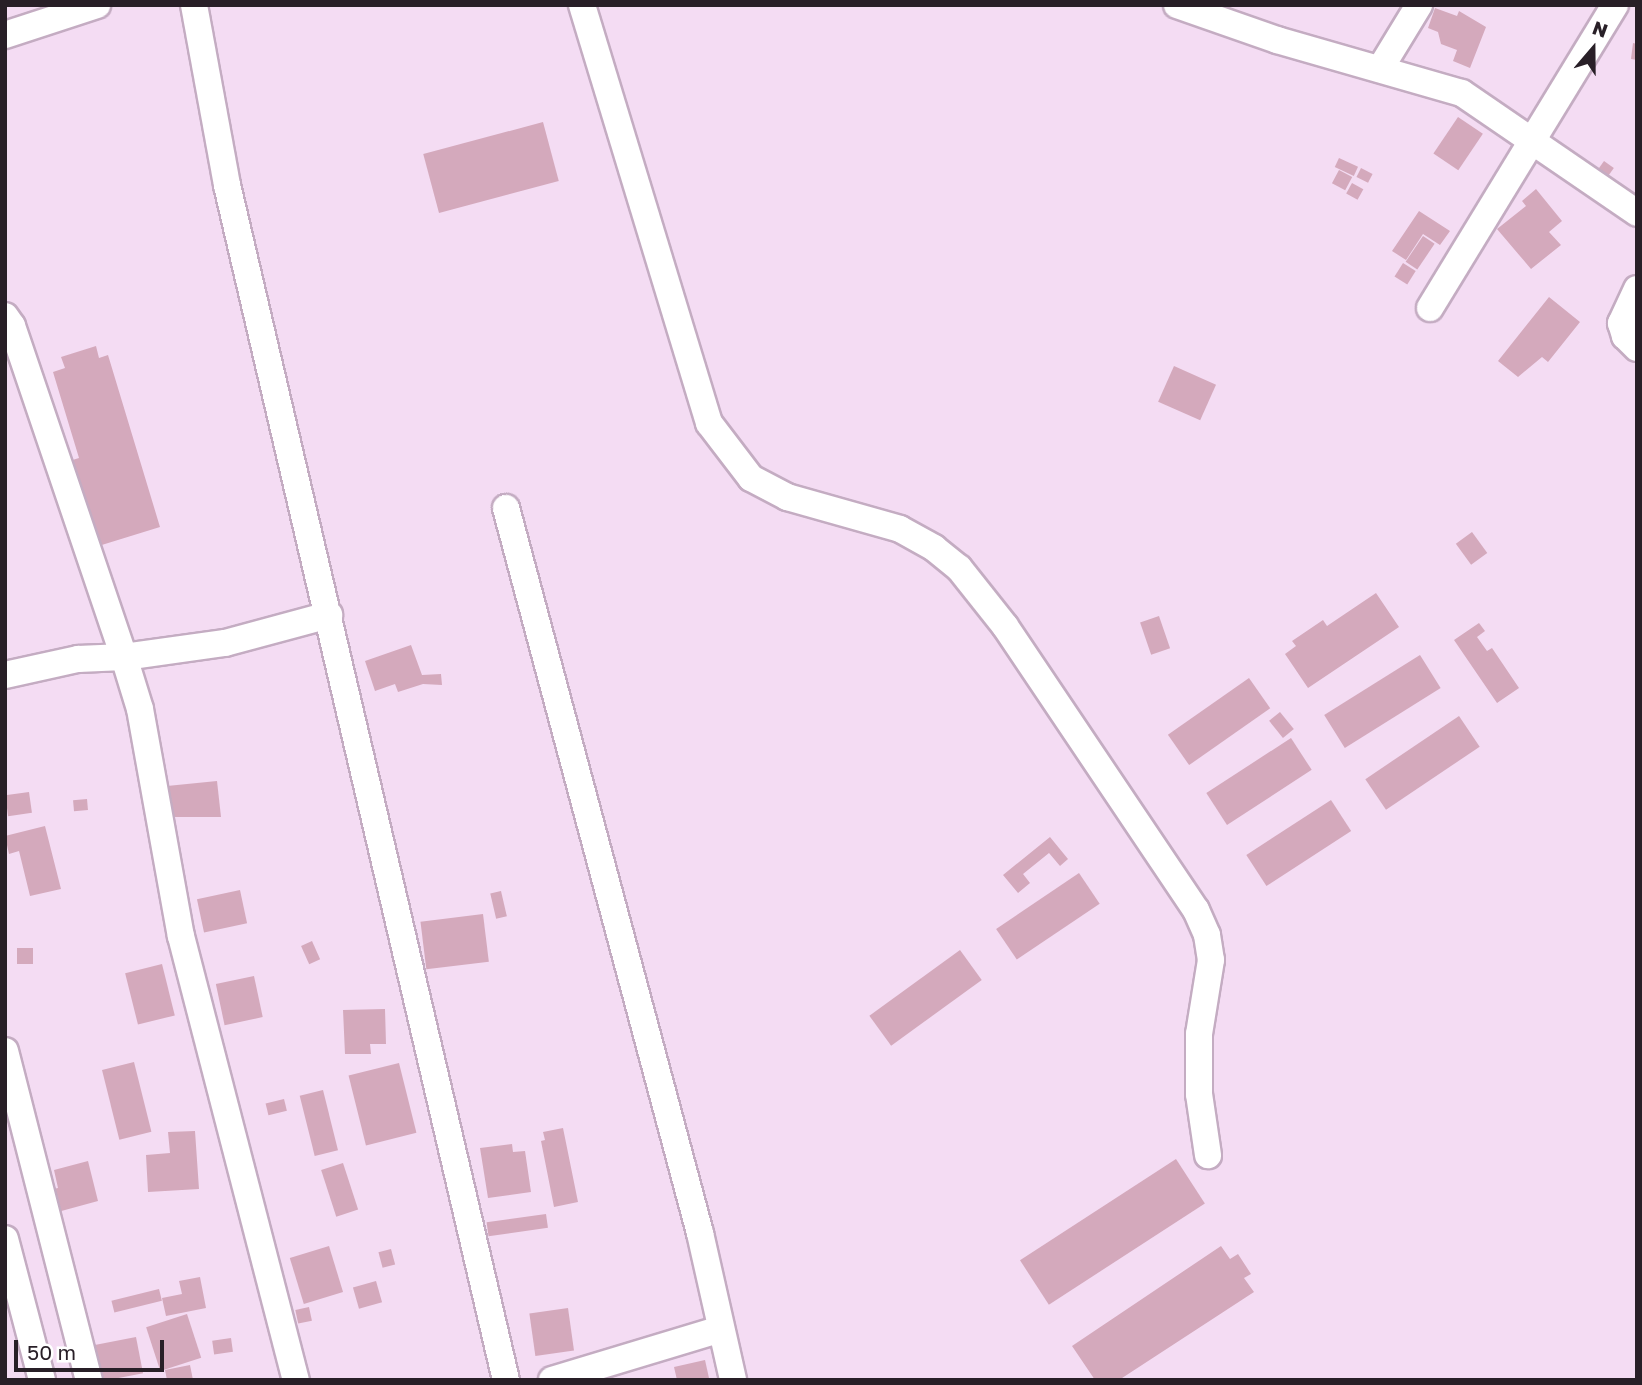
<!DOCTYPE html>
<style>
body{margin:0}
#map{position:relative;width:1642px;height:1385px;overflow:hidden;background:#f4dcf3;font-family:"Golos Text",sans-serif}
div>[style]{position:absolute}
.building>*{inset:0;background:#d4a9bc;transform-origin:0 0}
.roads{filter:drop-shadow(2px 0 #c4acc2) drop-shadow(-2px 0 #c4acc2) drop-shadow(0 2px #c4acc2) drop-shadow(0 -2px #c4acc2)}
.minor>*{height:26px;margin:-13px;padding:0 13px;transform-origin:13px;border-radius:13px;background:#fff}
span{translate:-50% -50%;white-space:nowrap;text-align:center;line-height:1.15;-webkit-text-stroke:5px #fff;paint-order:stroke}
.frame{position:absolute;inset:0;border:7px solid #281f27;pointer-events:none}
.north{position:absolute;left:1558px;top:14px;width:70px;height:70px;-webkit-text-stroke:5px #fff;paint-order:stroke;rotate:20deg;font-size:19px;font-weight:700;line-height:28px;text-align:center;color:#281f27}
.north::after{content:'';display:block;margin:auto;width:24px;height:32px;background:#281f27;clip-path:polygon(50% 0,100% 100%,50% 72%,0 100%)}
.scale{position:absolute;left:14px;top:1340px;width:150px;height:32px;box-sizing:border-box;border:4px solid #281f27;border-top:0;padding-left:9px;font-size:21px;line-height:24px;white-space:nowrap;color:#281f27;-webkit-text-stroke:5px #fff;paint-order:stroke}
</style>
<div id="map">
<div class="building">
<div style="clip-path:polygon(1435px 8px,1457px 16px,1459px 11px,1486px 27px,1470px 68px,1453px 61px,1457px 50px,1441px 44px,1438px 32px,1428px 28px)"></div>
<div style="clip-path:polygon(1633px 43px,1637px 44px,1637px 60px,1631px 59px)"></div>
<div style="left:1458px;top:117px;width:30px;height:44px;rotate:34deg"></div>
<div style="left:543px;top:122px;width:61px;height:124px;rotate:75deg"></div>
<div style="left:1339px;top:158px;width:21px;height:10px;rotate:25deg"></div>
<div style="left:1604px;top:161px;width:12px;height:12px;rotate:35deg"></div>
<div style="left:1361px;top:168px;width:13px;height:10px;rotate:27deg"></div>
<div style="left:1339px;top:170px;width:15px;height:15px;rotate:28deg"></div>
<div style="left:1352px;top:183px;width:13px;height:12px;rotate:29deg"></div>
<div style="clip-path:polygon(1536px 189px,1562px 221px,1549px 232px,1561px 245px,1531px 269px,1497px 229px,1526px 206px,1522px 201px)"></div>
<div style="clip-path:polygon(1419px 211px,1450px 231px,1440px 245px,1423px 234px,1406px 260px,1392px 251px)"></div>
<div style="left:1423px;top:236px;width:14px;height:31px;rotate:34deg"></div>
<div style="left:1403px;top:263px;width:15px;height:16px;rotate:32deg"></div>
<div style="clip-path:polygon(1549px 297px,1580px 322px,1548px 362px,1542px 357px,1518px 377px,1498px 361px)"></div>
<div style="clip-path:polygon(96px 346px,99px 358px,108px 355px,160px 527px,92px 548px,66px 462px,79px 458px,53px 372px,65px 368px,61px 357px)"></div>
<div style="left:1174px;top:366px;width:46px;height:39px;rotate:24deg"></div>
<div style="left:1472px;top:532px;width:26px;height:20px;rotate:54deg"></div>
<div style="clip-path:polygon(1376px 593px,1399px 627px,1308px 688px,1285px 654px,1296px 646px,1292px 641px,1323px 620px,1327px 626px)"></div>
<div style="left:1159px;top:616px;width:34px;height:20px;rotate:71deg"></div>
<div style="clip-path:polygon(1479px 623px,1485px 631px,1477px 637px,1487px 651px,1492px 648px,1519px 688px,1497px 703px,1454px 640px)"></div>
<div style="clip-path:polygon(411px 645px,422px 675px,441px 674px,442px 685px,423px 684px,398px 692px,395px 684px,375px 691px,365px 661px)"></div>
<div style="left:1420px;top:655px;width:39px;height:113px;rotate:58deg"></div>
<div style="left:1249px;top:678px;width:37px;height:99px;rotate:55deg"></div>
<div style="left:1280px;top:712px;width:22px;height:14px;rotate:51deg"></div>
<div style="left:1459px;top:716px;width:37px;height:113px;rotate:56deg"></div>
<div style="left:1291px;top:738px;width:38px;height:101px;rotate:57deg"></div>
<div style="clip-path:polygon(217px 781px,221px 817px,171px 817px,167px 786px)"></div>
<div style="left:29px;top:792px;width:21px;height:24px;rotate:82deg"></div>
<div style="left:87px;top:799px;width:11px;height:14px;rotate:85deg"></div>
<div style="left:1331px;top:800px;width:37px;height:101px;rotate:57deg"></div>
<div style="clip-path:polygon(45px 826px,61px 889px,30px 896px,19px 851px,9px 854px,5px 836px)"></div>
<div style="clip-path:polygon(1050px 837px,1068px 859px,1060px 866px,1049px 853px,1023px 874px,1030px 883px,1018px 893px,1003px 875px)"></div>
<div style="left:1079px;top:873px;width:37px;height:100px;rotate:56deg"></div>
<div style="left:240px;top:890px;width:34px;height:44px;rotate:78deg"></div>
<div style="left:501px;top:891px;width:26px;height:11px;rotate:77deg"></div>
<div style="left:483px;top:914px;width:48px;height:63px;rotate:83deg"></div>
<div style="left:312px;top:941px;width:20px;height:12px;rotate:66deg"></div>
<div style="left:17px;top:948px;width:16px;height:16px"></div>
<div style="left:960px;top:950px;width:37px;height:112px;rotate:54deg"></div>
<div style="left:162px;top:964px;width:53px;height:38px;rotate:76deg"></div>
<div style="left:254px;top:976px;width:42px;height:39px;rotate:78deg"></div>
<div style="clip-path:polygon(385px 1009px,386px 1044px,370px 1044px,371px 1054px,345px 1054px,343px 1010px)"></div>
<div style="left:134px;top:1062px;width:72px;height:33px;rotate:76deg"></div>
<div style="left:399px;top:1063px;width:72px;height:52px;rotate:76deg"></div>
<div style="left:323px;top:1090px;width:62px;height:24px;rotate:76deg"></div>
<div style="left:284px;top:1099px;width:12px;height:19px;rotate:76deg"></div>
<div style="clip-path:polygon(563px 1128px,578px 1202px,554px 1207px,541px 1141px,545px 1140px,543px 1132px)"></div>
<div style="clip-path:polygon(195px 1131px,199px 1189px,148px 1192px,146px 1155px,170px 1153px,168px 1132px)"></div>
<div style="clip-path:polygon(512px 1144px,513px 1152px,525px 1151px,531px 1192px,488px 1198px,480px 1148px)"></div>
<div style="left:1176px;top:1159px;width:53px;height:186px;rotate:57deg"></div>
<div style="clip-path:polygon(88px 1161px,98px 1201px,54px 1213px,49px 1190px,58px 1188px,54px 1170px)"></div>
<div style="left:343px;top:1163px;width:49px;height:23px;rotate:72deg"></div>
<div style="left:546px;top:1214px;width:14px;height:60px;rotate:82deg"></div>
<div style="left:329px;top:1246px;width:48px;height:41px;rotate:73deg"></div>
<div style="clip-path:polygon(1221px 1246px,1230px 1259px,1238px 1254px,1251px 1274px,1244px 1278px,1254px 1292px,1119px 1380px,1095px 1380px,1072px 1346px)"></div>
<div style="left:391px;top:1249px;width:16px;height:13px;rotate:75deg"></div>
<div style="clip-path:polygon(200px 1277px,206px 1308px,166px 1316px,162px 1298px,182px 1294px,179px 1281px)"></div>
<div style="left:376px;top:1281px;width:22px;height:24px;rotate:74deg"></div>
<div style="left:159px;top:1289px;width:12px;height:49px;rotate:76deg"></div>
<div style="left:309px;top:1307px;width:14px;height:14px;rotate:78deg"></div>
<div style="left:568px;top:1308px;width:43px;height:39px;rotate:82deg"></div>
<div style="left:187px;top:1314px;width:46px;height:43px;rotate:72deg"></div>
<div style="left:136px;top:1337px;width:37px;height:46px;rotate:79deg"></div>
<div style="left:231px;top:1338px;width:14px;height:19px;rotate:82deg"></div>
<div style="clip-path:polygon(705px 1360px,709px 1378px,677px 1380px,674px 1367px)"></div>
<div style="clip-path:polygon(190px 1365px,193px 1380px,167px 1380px,165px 1370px)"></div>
</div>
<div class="roads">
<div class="minor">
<div style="left:194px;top:5px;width:183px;rotate:79.6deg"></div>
<div style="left:227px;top:185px;width:1227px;rotate:76.86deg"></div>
<div style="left:582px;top:5px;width:437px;rotate:73.1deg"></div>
<div style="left:709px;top:423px;width:69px;rotate:52.6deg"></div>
<div style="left:751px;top:478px;width:41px;rotate:27.8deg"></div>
<div style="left:787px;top:497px;width:117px;rotate:15.8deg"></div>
<div style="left:900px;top:529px;width:39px;rotate:29deg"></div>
<div style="left:934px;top:548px;width:32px;rotate:39deg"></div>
<div style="left:959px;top:568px;width:74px;rotate:51.6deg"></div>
<div style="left:1005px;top:626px;width:342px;rotate:56.1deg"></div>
<div style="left:1196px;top:910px;width:27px;rotate:66deg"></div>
<div style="left:1207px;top:935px;width:25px;rotate:81deg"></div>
<div style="left:1211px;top:960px;width:75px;rotate:99.2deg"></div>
<div style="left:1199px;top:1034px;width:60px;rotate:90deg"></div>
<div style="left:1199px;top:1094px;width:62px;rotate:81.6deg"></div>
<div style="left:1177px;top:5px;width:106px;rotate:19.3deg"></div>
<div style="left:1277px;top:40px;width:192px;rotate:16deg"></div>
<div style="left:1462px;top:93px;width:212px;rotate:34.4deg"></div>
<div style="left:5px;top:35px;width:97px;rotate:-18.1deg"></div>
<div style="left:1380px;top:69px;width:75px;rotate:-58.6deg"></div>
<div style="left:1637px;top:289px;width:38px;rotate:115deg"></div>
<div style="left:1621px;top:323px;width:14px;rotate:73deg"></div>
<div style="left:1625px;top:336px;width:17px;rotate:45deg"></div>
<div style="left:1430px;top:308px;width:355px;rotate:-58.6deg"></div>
<div style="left:5px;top:316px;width:12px;rotate:55deg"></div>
<div style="left:12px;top:326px;width:349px;rotate:71.3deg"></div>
<div style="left:124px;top:657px;width:102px;rotate:-7.9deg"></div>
<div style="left:225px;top:643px;width:108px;rotate:-15.1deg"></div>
<div style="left:506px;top:508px;width:751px;rotate:75.02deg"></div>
<div style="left:700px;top:1233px;width:151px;rotate:77.3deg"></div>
<div style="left:5px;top:675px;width:75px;rotate:-12.4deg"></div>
<div style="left:78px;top:659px;width:46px;rotate:-2.5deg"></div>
<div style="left:124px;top:657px;width:54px;rotate:72.9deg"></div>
<div style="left:140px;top:709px;width:231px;rotate:79.8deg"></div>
<div style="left:181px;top:936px;width:459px;rotate:75.5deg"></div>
<div style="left:5px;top:1051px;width:340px;rotate:75.7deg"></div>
<div style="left:5px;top:1239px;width:146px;rotate:75.3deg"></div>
<div style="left:552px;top:1380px;width:173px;rotate:-16.8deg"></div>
</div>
</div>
<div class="frame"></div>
<div class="north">N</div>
<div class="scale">50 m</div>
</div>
